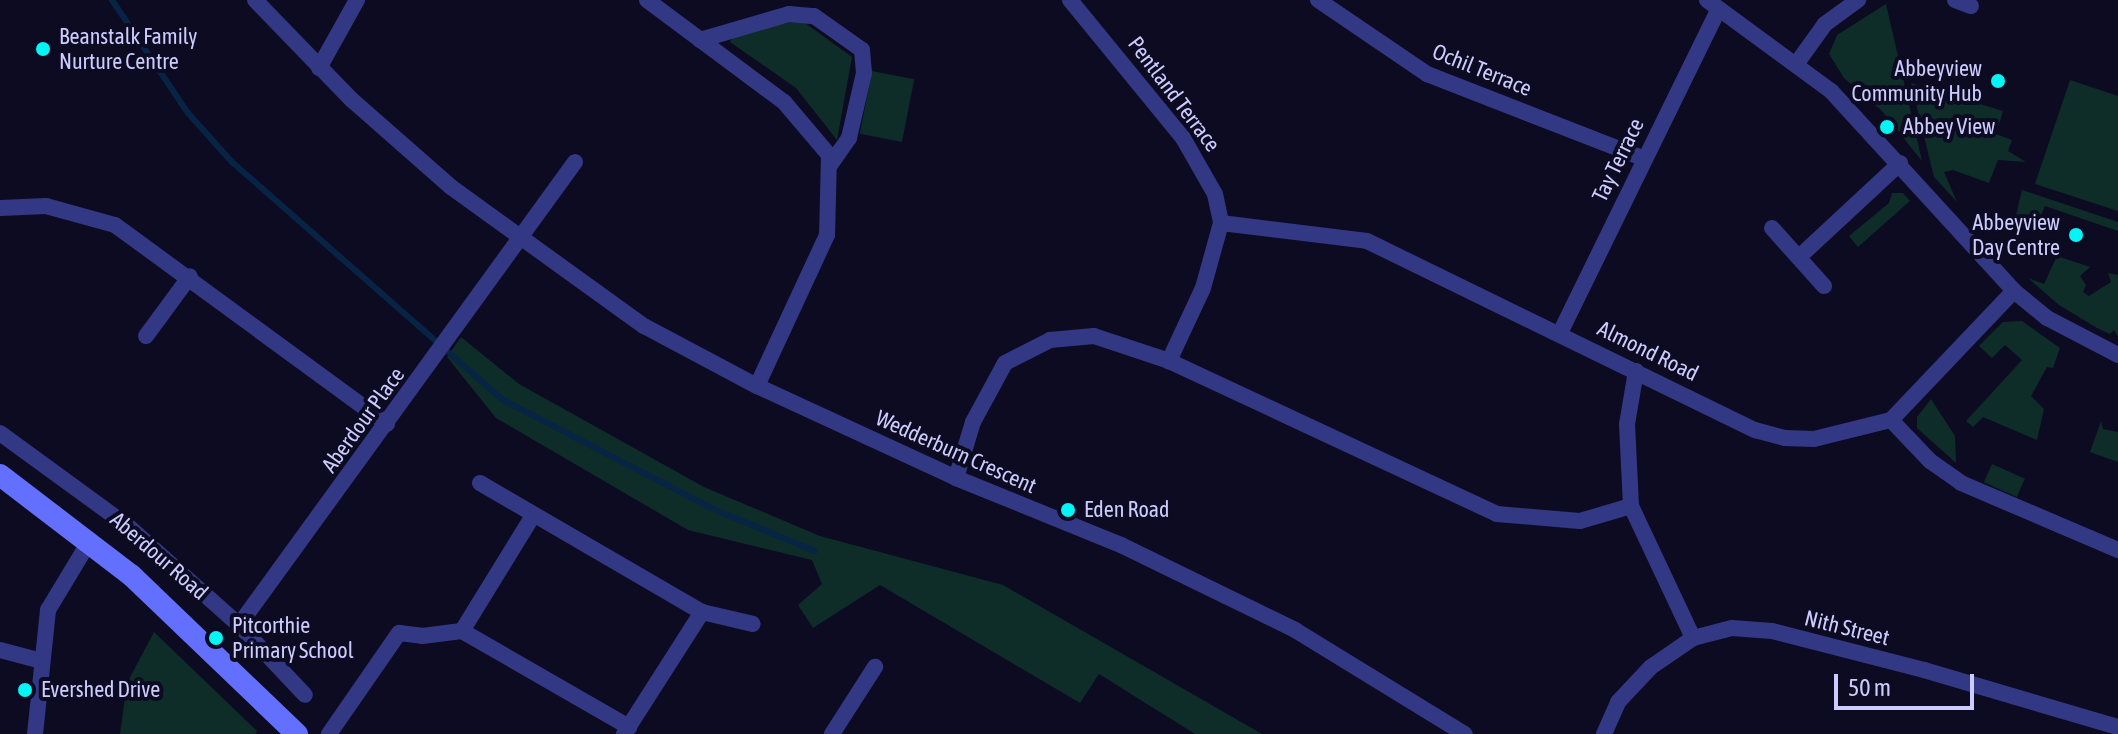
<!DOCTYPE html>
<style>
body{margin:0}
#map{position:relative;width:2118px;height:734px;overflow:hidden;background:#0d0b22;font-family:"Asap Condensed",sans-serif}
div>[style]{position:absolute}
.green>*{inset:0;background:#0e2c28;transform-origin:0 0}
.stream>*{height:6px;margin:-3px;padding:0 3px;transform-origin:3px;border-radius:3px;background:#072445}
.minor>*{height:16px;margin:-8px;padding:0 8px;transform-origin:8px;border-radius:8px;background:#333885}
.secondary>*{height:22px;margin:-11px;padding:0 11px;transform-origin:11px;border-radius:11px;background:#6370ff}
.dots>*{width:22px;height:22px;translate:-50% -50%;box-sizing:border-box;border:4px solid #0d0b22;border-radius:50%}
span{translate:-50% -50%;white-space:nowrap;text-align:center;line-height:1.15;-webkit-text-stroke:8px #0d0b22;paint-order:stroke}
.poi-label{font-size:22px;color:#cdccff}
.left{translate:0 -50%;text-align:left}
.right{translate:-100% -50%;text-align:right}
.street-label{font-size:22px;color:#cdccff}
.scale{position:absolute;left:1834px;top:674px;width:140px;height:36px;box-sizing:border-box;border:4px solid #cdccff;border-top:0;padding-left:10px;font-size:24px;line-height:28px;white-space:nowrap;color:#cdccff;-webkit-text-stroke:6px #0d0b22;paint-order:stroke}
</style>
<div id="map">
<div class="green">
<div style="clip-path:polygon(1886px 4px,1922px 161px,1882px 111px,1844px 78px,1829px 54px,1837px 35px)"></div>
<div style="clip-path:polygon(801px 20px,852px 57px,837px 140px,796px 88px,730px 42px,734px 34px)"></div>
<div style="left:872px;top:71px;width:43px;height:64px;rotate:11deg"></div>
<div style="clip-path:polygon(2070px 80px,2118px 96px,2118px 211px,2035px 184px)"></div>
<div style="clip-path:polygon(1911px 83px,2003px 111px,1996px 134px,2012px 140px,2008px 151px,2026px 162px,1998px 160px,1989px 183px,1953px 170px,1944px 172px,1957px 202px,1934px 177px)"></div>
<div style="clip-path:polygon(2022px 190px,2118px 222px,2118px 231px,2045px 206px,2037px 225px,2015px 219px)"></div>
<div style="clip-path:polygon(1892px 193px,1903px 193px,1910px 201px,1858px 247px,1849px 236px,1889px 203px)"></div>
<div style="clip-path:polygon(2057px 256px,2090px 267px,2080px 276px,2086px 285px,2083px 292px,2089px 296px,2111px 282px,2108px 273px,2118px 275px,2118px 337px,2114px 330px,2110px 334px,2097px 328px,2059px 305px,2028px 278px,2044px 284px)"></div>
<div style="clip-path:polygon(2022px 321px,2060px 348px,2053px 368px,2047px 367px,2031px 396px,2044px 409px,2037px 440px,1983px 417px,1973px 427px,1966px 421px,2022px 360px,2005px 345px,1992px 358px,1979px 346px,2003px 322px)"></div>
<div style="clip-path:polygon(461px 337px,519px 384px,704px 487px,820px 536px,1003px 585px,1262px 734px,1195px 734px,1099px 674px,1080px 703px,880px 585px,813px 628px,798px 605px,822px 584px,812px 560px,688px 530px,496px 418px,447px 357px)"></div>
<div style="clip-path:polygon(1931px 399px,1955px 436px,1956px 463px,1917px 428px,1917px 417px)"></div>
<div style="clip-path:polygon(2101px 421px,2103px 429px,2118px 432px,2118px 462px,2090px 452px)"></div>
<div style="left:1992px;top:464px;width:36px;height:20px;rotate:24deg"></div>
<div style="clip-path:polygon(154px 632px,257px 731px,256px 734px,120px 734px,127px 683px)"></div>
</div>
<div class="stream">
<div style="left:112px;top:0;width:136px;rotate:56.1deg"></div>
<div style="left:188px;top:113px;width:66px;rotate:48.1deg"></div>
<div style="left:232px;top:162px;width:361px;rotate:41.3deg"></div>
<div style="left:503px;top:400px;width:237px;rotate:27.4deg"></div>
<div style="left:713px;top:509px;width:110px;rotate:22.4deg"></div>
</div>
<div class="minor">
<div style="left:255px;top:0;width:139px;rotate:45.9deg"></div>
<div style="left:352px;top:100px;width:132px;rotate:41.3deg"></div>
<div style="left:451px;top:187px;width:238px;rotate:35.8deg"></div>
<div style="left:644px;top:326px;width:128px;rotate:28deg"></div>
<div style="left:757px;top:386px;width:219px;rotate:24.8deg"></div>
<div style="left:956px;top:478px;width:178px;rotate:22.1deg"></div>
<div style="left:1121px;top:545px;width:194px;rotate:26deg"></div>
<div style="left:1295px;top:630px;width:199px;rotate:31.5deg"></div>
<div style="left:647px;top:0;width:171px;rotate:36.7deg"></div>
<div style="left:784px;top:102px;width:70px;rotate:49.7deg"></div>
<div style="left:829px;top:155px;width:80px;rotate:91.4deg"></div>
<div style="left:827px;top:235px;width:166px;rotate:114.9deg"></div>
<div style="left:1070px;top:0;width:178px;rotate:50.7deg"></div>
<div style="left:1183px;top:138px;width:64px;rotate:60.3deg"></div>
<div style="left:1215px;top:194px;width:30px;rotate:78deg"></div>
<div style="left:1221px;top:223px;width:67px;rotate:105.5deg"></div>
<div style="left:1203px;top:288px;width:81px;rotate:115deg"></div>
<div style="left:1318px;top:0;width:132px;rotate:34.2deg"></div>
<div style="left:1427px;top:74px;width:231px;rotate:21.3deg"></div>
<div style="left:1707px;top:0;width:154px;rotate:36.3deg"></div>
<div style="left:1831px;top:91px;width:271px;rotate:47.5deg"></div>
<div style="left:2014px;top:291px;width:43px;rotate:39.3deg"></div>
<div style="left:2047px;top:318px;width:80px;rotate:27.5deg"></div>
<div style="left:1955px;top:0;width:17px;rotate:21deg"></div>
<div style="left:700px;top:40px;width:93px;rotate:-16.3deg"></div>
<div style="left:789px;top:14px;width:25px;rotate:5deg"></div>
<div style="left:814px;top:16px;width:59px;rotate:35.3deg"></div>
<div style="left:862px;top:50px;width:23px;rotate:85deg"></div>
<div style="left:864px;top:73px;width:67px;rotate:103deg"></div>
<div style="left:849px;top:138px;width:35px;rotate:125deg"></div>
<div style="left:1797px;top:63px;width:48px;rotate:-54.3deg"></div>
<div style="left:1825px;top:24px;width:41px;rotate:-36deg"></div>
<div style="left:319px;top:68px;width:78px;rotate:-60.8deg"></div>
<div style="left:0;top:208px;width:46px;rotate:-2.5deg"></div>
<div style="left:46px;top:206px;width:72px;rotate:15.4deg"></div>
<div style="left:115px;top:225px;width:337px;rotate:36.2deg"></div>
<div style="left:1221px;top:223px;width:147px;rotate:7deg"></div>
<div style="left:1367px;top:241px;width:432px;rotate:26deg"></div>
<div style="left:1755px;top:430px;width:31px;rotate:15deg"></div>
<div style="left:1785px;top:438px;width:29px;rotate:2deg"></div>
<div style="left:1814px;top:439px;width:79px;rotate:-13.9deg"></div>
<div style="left:1891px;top:420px;width:178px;rotate:-46.4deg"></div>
<div style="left:1772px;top:228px;width:78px;rotate:48.1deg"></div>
<div style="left:1799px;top:257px;width:138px;rotate:-42.9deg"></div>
<div style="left:1560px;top:333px;width:361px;rotate:-63.9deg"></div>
<div style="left:146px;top:336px;width:74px;rotate:-53.7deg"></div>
<div style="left:1636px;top:371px;width:54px;rotate:99.6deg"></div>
<div style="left:1627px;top:424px;width:82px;rotate:87.2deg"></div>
<div style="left:1631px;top:506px;width:146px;rotate:64.8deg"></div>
<div style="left:1891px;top:420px;width:57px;rotate:46.4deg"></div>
<div style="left:1930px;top:461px;width:38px;rotate:35deg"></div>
<div style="left:1961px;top:483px;width:171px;rotate:23.1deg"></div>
<div style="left:0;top:433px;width:160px;rotate:36.1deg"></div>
<div style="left:129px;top:527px;width:147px;rotate:41.7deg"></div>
<div style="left:239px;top:625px;width:96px;rotate:46.7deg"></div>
<div style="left:956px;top:478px;width:59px;rotate:-73.1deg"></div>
<div style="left:973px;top:422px;width:67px;rotate:-61.5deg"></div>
<div style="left:1005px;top:363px;width:51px;rotate:-27.1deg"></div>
<div style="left:1050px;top:340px;width:44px;rotate:-5.2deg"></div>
<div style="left:1094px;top:336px;width:79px;rotate:18.4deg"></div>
<div style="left:1169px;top:361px;width:362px;rotate:25deg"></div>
<div style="left:1497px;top:514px;width:83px;rotate:4.8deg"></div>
<div style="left:1580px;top:521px;width:53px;rotate:-16.4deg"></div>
<div style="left:480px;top:483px;width:257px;rotate:30.2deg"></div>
<div style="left:239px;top:625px;width:572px;rotate:-54.03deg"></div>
<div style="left:462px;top:631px;width:134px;rotate:-58.4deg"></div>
<div style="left:0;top:650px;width:43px;rotate:14.7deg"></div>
<div style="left:35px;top:734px;width:125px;rotate:-84deg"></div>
<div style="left:48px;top:610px;width:79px;rotate:-58.9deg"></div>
<div style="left:329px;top:734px;width:123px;rotate:-55.3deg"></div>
<div style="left:399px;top:633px;width:23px;rotate:7deg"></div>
<div style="left:422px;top:636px;width:40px;rotate:-7.1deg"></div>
<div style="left:462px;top:631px;width:193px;rotate:29.9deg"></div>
<div style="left:624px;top:734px;width:145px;rotate:-57.4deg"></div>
<div style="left:702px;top:612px;width:52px;rotate:13.2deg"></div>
<div style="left:832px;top:734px;width:80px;rotate:-57.3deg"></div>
<div style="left:1604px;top:734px;width:35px;rotate:-66deg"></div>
<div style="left:1618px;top:702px;width:48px;rotate:-46.7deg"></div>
<div style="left:1651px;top:667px;width:51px;rotate:-34.6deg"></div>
<div style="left:1693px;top:638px;width:40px;rotate:-14.4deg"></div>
<div style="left:1732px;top:628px;width:40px;rotate:4.3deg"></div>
<div style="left:1772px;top:631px;width:157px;rotate:14.4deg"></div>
<div style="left:1924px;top:670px;width:202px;rotate:16.4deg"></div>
</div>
<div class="secondary">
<div style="left:0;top:475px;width:165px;rotate:37.4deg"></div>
<div style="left:131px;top:575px;width:230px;rotate:43.8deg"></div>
</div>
<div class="dots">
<div style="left:43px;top:49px;background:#00f7f6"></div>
<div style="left:1998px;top:81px;background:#00f7f6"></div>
<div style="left:1887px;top:127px;background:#00f7f6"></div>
<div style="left:2076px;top:235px;background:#00f7f6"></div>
<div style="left:1068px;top:510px;background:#00f7f6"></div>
<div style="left:216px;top:638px;background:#00f7f6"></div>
<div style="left:25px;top:690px;background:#00f7f6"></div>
</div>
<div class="poi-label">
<span class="left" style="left:59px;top:49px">Beanstalk Family<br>Nurture Centre</span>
<span class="right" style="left:1982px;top:81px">Abbeyview<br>Community Hub</span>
<span class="left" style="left:1903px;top:127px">Abbey View</span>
<span class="right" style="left:2060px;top:235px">Abbeyview<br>Day Centre</span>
<span class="left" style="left:1084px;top:510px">Eden Road</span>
<span class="left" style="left:232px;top:638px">Pitcorthie<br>Primary School</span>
<span class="left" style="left:41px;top:690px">Evershed Drive</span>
</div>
<div class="street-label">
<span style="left:1482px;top:70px;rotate:22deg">Ochil Terrace</span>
<span style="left:1174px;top:94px;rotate:53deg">Pentland Terrace</span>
<span style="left:1618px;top:160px;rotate:-64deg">Tay Terrace</span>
<span style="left:1648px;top:351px;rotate:26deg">Almond Road</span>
<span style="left:363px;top:420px;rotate:-54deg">Aberdour Place</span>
<span style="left:956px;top:452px;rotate:24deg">Wedderburn Crescent</span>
<span style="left:159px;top:556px;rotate:41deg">Aberdour Road</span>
<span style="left:1847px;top:628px;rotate:14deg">Nith Street</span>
</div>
<div class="scale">50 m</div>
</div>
